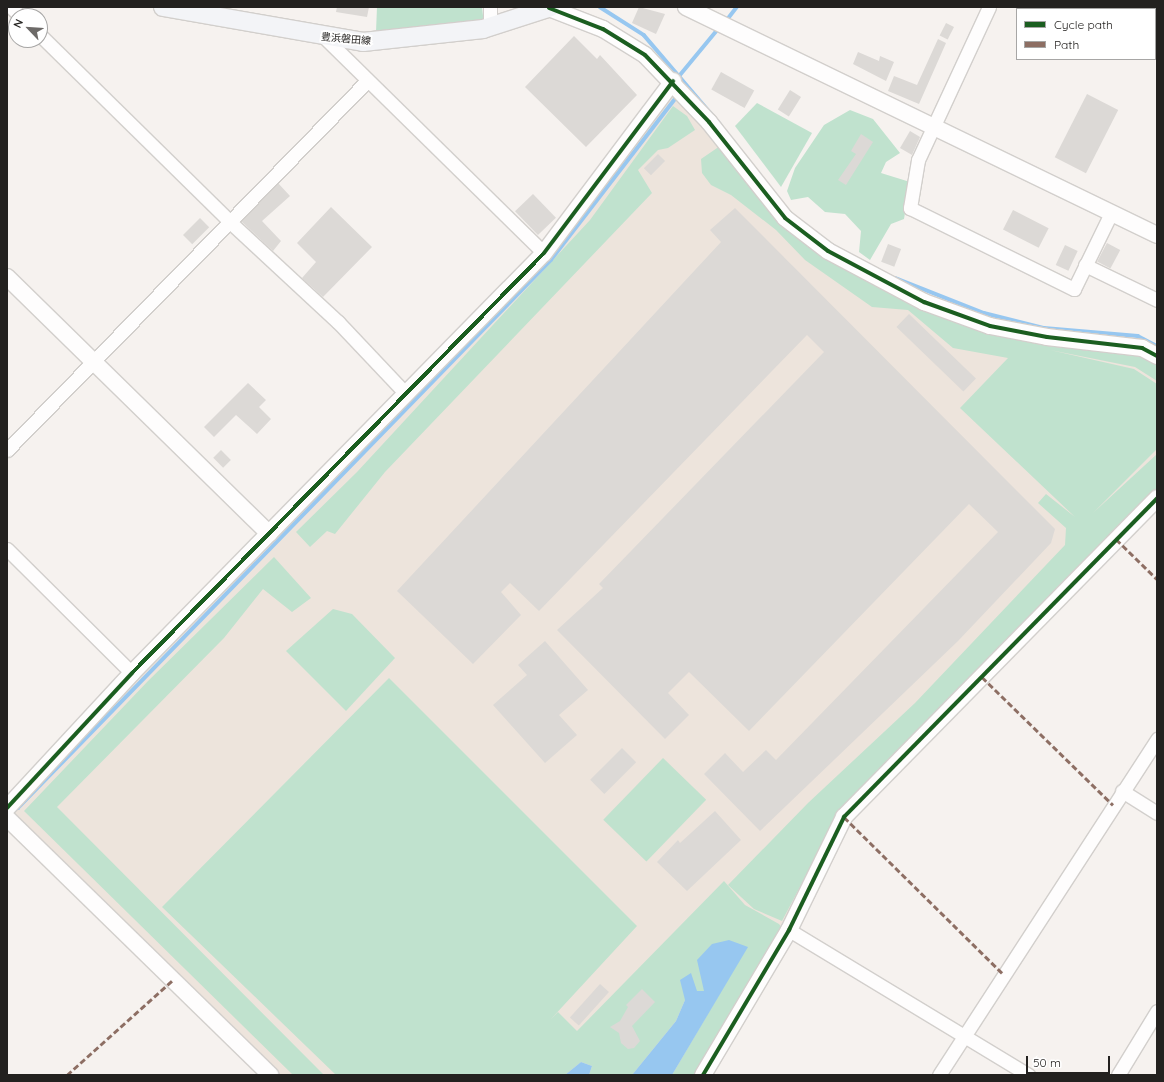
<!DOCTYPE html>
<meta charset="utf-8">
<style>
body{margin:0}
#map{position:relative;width:1164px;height:1082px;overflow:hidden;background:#f6f2ef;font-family:Quicksand,"Noto Sans JP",sans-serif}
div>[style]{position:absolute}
.built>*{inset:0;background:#ede4dc}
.green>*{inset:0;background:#c0e2ce;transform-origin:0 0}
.water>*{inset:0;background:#97c7f0}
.stream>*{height:3.5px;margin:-1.75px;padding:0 1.75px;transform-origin:1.75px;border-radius:1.75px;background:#97c7f0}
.building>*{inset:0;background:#dcd9d6;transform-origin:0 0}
.roads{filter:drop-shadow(1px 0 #d2cfcc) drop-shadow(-1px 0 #d2cfcc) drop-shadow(0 1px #d2cfcc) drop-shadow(0 -1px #d2cfcc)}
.minor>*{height:13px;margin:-6.5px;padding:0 6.5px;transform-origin:6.5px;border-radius:6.5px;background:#fefdfd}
.tertiary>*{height:16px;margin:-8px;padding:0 8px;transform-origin:8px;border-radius:8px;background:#fefdfd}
.secondary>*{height:18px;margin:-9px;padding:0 9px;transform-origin:9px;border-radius:9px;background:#f3f4f7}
.quiet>*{height:3px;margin-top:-1.5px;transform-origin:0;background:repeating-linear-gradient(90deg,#8d6e63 0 6px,transparent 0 9px)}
.cycleway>*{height:4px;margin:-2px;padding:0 2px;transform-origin:2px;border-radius:2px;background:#1b5e20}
span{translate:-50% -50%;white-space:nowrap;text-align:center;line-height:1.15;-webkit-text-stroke:3.5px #fff;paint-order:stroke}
.street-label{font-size:10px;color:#23211f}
.frame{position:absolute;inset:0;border:8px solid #23211f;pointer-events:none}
.legend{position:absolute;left:1016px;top:8px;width:140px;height:52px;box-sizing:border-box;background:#fff;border:1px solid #a7a6a5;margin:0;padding:5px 7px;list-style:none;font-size:12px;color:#23211f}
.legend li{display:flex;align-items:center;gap:8px;height:20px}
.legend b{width:20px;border:1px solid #a7a6a5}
.north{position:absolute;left:8px;top:8px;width:40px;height:40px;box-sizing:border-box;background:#fff;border:1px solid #a7a6a5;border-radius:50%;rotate:295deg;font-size:11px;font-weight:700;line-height:16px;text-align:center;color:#23211f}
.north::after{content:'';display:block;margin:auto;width:14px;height:18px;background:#6d6a68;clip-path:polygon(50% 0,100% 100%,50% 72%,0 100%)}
.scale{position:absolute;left:1026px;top:1056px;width:84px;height:18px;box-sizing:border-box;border:2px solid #23211f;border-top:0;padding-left:5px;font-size:12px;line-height:14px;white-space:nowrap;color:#23211f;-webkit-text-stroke:3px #fff;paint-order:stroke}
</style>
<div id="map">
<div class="built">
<div style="clip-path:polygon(680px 75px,806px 236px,924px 302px,1123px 346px,1157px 363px,1157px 488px,844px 817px,699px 1075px,270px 1075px,7px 808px,544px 253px)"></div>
</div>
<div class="green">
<div style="clip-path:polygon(377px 7px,482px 7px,484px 24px,376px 32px)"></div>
<div style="clip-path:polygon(757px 103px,812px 133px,781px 187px,735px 126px)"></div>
<div style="clip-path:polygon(673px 106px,687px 116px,695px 130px,668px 148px,658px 150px,638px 170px,652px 193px,385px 472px,335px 534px,327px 531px,310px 547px,296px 532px,357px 472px,590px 220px)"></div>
<div style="clip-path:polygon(850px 110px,873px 119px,900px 153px,886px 162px,881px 173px,910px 182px,904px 219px,891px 224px,870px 260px,859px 252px,861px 231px,845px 214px,825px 212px,808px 197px,791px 200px,787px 191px,795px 168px,824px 125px)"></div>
<div style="clip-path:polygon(720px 146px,789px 222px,847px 261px,990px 326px,1157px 356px,1157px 381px,1135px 367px,1050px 350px,1134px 369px,1157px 384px,1157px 449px,1093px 513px,1157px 454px,1157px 488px,839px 813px,782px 921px,754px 909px,728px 885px,808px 803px,915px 703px,1065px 545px,1066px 528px,1038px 503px,1046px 494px,1075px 517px,960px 408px,1008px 358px,953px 348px,908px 310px,872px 307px,805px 260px,776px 230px,731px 195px,711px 185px,702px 173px,701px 159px)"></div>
<div style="clip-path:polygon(274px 557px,311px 598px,292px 612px,263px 589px,224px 638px,57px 807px,324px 1075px,293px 1075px,24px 811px,148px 681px)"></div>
<div style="clip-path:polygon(333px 609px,352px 614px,395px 658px,346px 711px,286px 651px)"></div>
<div style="clip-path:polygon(389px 678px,637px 926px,551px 1019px,558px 1012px,577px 1031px,724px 881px,745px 905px,779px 924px,784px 930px,698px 1075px,672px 1075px,747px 947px,704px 991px,685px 1000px,676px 1021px,632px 1075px,589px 1075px,592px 1066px,581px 1062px,565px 1075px,336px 1075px,162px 907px)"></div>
<div style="left:663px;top:758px;width:60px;height:86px;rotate:44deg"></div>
</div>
<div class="water">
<div style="clip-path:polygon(729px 940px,748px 947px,672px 1075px,632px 1075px,676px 1021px,685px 1000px,680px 980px,691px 973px,697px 991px,704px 991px,697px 960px,712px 944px)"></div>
<div style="clip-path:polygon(581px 1062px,592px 1066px,589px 1075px,565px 1075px)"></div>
</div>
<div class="stream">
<div style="left:600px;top:7px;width:52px;rotate:32.5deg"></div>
<div style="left:644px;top:35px;width:118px;rotate:49.5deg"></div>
<div style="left:726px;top:21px;width:18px;rotate:-52deg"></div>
<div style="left:680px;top:75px;width:61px;rotate:-50.3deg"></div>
<div style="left:895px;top:278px;width:96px;rotate:21.5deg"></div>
<div style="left:984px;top:313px;width:62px;rotate:14deg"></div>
<div style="left:1044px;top:328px;width:94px;rotate:4.9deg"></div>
<div style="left:1138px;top:336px;width:21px;rotate:28deg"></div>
<div style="left:13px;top:808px;width:5px"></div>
<div style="left:18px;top:808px;width:764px;rotate:-45.79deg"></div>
<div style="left:551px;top:260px;width:208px;rotate:-52.4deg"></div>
</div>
<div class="building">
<div style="clip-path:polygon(337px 7px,369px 7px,367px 17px,336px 12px)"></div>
<div style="clip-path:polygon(639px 7px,665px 14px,656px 34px,632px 23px)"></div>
<div style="left:946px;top:23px;width:9px;height:14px;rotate:27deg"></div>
<div style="clip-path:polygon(574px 36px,597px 59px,600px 55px,637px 95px,586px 147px,525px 87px)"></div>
<div style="clip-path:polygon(938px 39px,946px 43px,919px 104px,888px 91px,894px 76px,917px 85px)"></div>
<div style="clip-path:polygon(858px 52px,879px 61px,880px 56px,894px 62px,886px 81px,853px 64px)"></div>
<div style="left:721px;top:72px;width:38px;height:20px;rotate:29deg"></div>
<div style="left:790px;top:90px;width:13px;height:23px;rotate:32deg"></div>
<div style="left:1087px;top:94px;width:35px;height:71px;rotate:27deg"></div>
<div style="clip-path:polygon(910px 131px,920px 137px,912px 155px,900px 148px)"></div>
<div style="clip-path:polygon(861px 134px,873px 142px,846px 185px,838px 180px,856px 154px,851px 151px)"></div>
<div style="left:658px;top:154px;width:10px;height:20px;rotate:45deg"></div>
<div style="clip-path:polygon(278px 183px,290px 196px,262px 221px,281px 241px,273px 251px,241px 221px)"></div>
<div style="left:533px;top:194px;width:33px;height:25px;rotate:46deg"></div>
<div style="clip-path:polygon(331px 207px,372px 247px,323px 297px,302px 278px,316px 262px,297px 243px)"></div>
<div style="clip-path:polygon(735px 208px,1055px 529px,1051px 543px,958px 641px,760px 831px,704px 774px,725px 753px,743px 772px,766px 750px,776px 760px,998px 532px,969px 504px,749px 731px,689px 672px,668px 693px,689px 715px,665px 739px,557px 630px,603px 588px,599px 584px,824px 352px,807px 335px,539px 611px,510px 583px,501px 592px,521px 615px,473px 664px,397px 591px,721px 242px,710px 230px)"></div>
<div style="left:1013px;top:210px;width:40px;height:22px;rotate:27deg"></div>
<div style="left:200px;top:218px;width:13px;height:24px;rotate:45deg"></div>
<div style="left:1107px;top:243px;width:15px;height:21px;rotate:28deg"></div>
<div style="left:888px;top:244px;width:14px;height:19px;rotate:21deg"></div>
<div style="left:1065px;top:245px;width:14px;height:22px;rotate:25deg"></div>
<div style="left:909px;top:314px;width:93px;height:18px;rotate:44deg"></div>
<div style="clip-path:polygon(248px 383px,266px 400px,259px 407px,271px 419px,257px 434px,236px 415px,214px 437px,204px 427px)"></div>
<div style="left:221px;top:450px;width:14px;height:11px;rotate:45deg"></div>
<div style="clip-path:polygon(545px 641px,588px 690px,559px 715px,577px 735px,545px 763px,493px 705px,527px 675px,518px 665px)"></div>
<div style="left:622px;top:748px;width:20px;height:45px;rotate:45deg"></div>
<div style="clip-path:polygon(715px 811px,741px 840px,687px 891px,657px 862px,678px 840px,680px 843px)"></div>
<div style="left:600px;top:984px;width:12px;height:45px;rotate:42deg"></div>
<div style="clip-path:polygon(642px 989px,655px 1002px,632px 1026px,640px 1041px,634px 1048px,628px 1049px,621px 1043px,619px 1033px,610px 1027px,620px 1021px,628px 1007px,626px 1005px)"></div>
</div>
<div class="roads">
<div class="minor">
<div style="left:11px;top:7px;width:13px;rotate:45deg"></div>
<div style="left:490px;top:7px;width:20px;rotate:90deg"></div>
<div style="left:989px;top:7px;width:169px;rotate:114.9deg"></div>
<div style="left:918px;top:160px;width:49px;rotate:99.5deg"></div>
<div style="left:910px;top:208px;width:183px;rotate:26.3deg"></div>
<div style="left:1074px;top:289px;width:85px;rotate:-64deg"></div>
<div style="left:1155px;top:7px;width:2px;rotate:27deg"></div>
<div style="left:40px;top:35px;width:268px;rotate:44.5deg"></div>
<div style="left:231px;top:223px;width:146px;rotate:42.8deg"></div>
<div style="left:338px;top:322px;width:99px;rotate:46.6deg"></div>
<div style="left:325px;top:38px;width:307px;rotate:44.5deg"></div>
<div style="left:1085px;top:265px;width:80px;rotate:25.9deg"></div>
<div style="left:7px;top:450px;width:516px;rotate:-45.71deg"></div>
<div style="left:7px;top:549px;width:176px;rotate:44.8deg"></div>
<div style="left:1122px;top:791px;width:41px;rotate:32.2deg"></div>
<div style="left:789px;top:930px;width:280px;rotate:31.2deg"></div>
<div style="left:939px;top:1075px;width:401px;rotate:-57deg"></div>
<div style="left:1118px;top:1075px;width:75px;rotate:-58.6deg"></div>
</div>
<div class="tertiary">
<div style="left:686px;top:7px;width:523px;rotate:25.83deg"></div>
<div style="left:549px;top:8px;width:58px;rotate:21.3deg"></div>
<div style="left:603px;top:29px;width:49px;rotate:31.8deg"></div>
<div style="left:645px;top:55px;width:93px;rotate:46.3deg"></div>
<div style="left:709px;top:122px;width:122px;rotate:51.6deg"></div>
<div style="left:785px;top:218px;width:54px;rotate:37.5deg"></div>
<div style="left:828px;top:251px;width:109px;rotate:28deg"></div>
<div style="left:924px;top:302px;width:70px;rotate:20deg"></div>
<div style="left:990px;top:326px;width:58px;rotate:10.9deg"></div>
<div style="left:1047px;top:337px;width:96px;rotate:6.6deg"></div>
<div style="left:1142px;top:348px;width:17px;rotate:28deg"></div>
<div style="left:7px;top:277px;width:367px;rotate:44.4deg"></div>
<div style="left:7px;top:808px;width:184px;rotate:-47.2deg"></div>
<div style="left:132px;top:673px;width:588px;rotate:-45.55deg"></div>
<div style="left:544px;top:253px;width:215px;rotate:-53.1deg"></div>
<div style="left:7px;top:818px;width:368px;rotate:44.3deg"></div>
<div style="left:703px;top:1075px;width:169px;rotate:-59.3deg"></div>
<div style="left:789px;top:930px;width:126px;rotate:-64deg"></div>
<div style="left:844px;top:817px;width:447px;rotate:-45.5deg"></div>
</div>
<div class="secondary">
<div style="left:163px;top:7px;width:203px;rotate:9.9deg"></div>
<div style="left:363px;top:42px;width:121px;rotate:-6.2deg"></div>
<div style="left:483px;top:29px;width:71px;rotate:-17.9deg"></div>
</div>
</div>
<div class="quiet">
<div style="left:1116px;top:539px;width:57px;rotate:44.3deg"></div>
<div style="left:982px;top:677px;width:183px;rotate:44.3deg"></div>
<div style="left:844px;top:817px;width:223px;rotate:44.6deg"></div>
<div style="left:67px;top:1075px;width:142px;rotate:-41.9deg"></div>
</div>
<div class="cycleway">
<div style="left:549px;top:8px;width:58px;rotate:21.3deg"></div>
<div style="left:603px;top:29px;width:49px;rotate:31.8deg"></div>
<div style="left:645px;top:55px;width:93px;rotate:46.3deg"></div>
<div style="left:709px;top:122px;width:122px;rotate:51.6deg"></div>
<div style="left:785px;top:218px;width:54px;rotate:37.5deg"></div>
<div style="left:828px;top:251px;width:109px;rotate:28deg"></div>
<div style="left:924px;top:302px;width:70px;rotate:20deg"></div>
<div style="left:990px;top:326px;width:58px;rotate:10.9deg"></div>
<div style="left:1047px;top:337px;width:96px;rotate:6.6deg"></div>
<div style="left:1142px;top:348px;width:17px;rotate:28deg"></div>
<div style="left:7px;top:808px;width:184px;rotate:-47.2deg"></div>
<div style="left:132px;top:673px;width:588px;rotate:-45.55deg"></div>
<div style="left:544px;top:253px;width:215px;rotate:-53.1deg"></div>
<div style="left:703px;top:1075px;width:169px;rotate:-59.3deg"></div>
<div style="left:789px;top:930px;width:126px;rotate:-64deg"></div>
<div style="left:844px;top:817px;width:447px;rotate:-45.5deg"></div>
</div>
<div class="street-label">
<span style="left:346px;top:39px;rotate:5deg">豊浜磐田線</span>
</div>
<div class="frame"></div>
<ul class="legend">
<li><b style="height:5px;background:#1b5e20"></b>Cycle path</li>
<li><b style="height:5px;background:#8d6e63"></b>Path</li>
</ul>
<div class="north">N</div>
<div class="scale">50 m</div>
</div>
